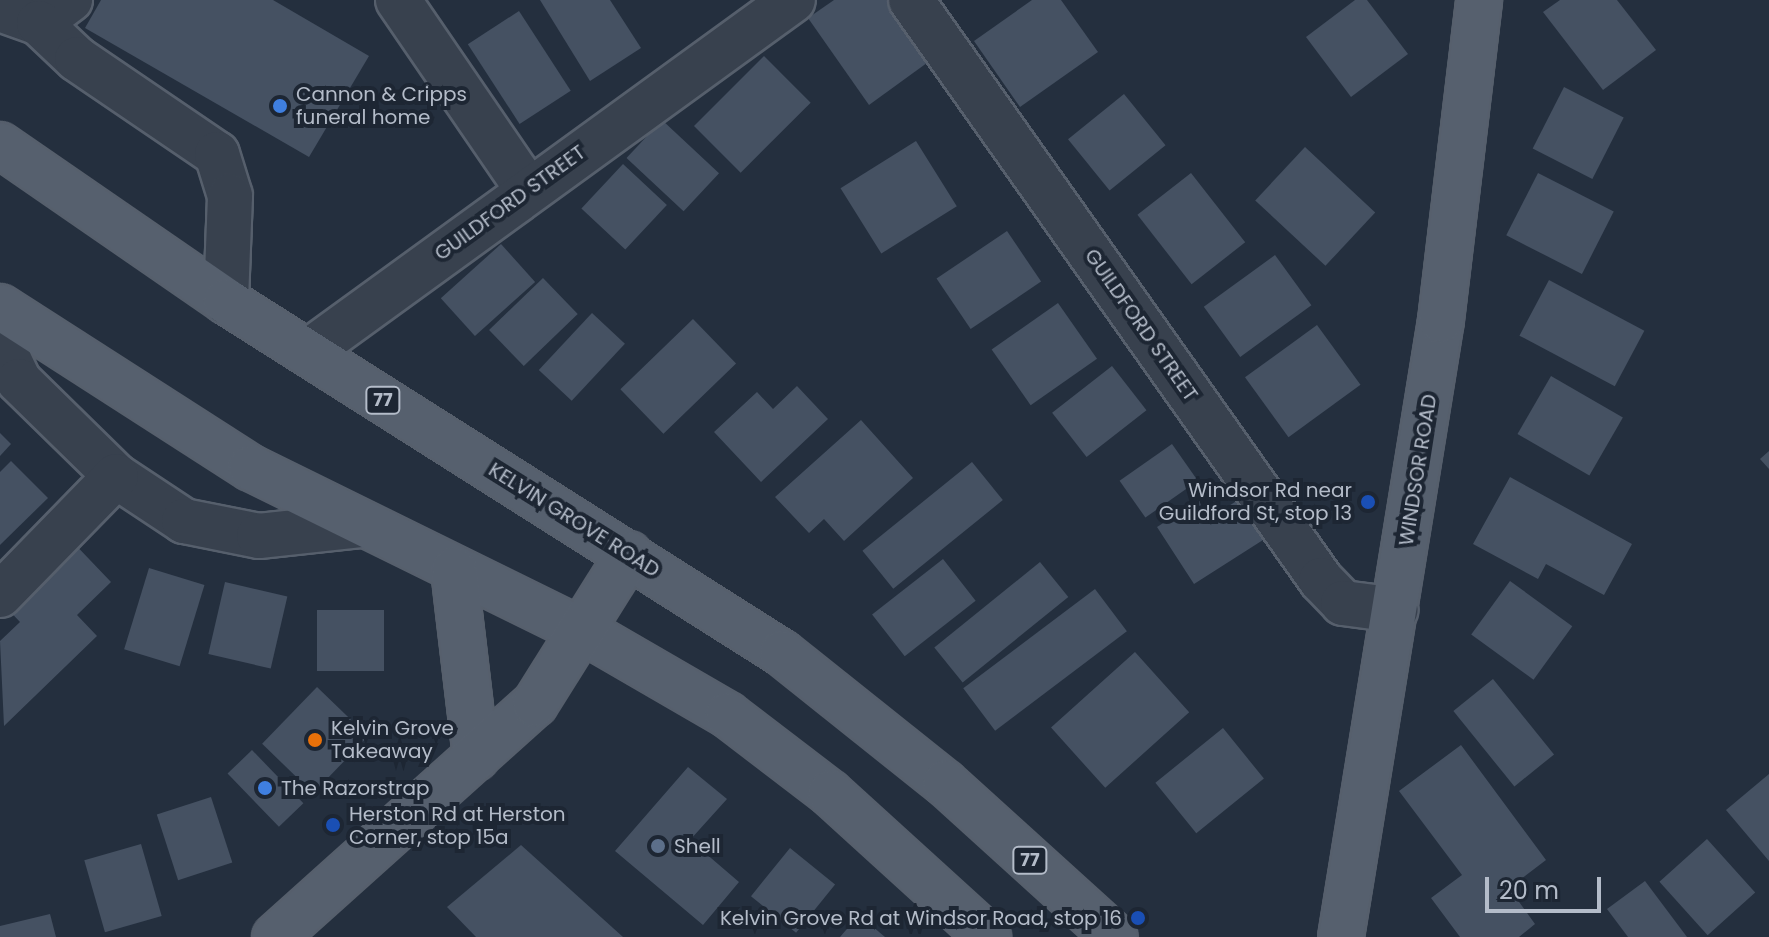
<!DOCTYPE html>
<style>
body{margin:0}
#map{position:relative;width:1769px;height:937px;overflow:hidden;background:#242f3e;font-family:Poppins,sans-serif}
div>[style]{position:absolute}
.building>*{inset:0;background:#455162;transform-origin:0 0}
.roads{filter:drop-shadow(2px 0 #565f6c) drop-shadow(-2px 0 #565f6c) drop-shadow(0 2px #565f6c) drop-shadow(0 -2px #565f6c)}
.minor>*{height:44px;margin:-22px;padding:0 22px;transform-origin:22px;border-radius:22px;background:#38414e}
.major>*{height:44px;margin:-22px;padding:0 22px;transform-origin:22px;border-radius:22px;background:#56606e}
.dots>*{width:22px;height:22px;translate:-50% -50%;box-sizing:border-box;border:4px solid #1d2633;border-radius:50%}
span{translate:-50% -50%;white-space:nowrap;text-align:center;line-height:1.15;-webkit-text-stroke:8px #1d2633;paint-order:stroke}
.shield-label span{padding:2px 6px;background:#1d2633;border:2px solid;border-radius:6px;-webkit-text-stroke-width:0}
.shield-label{font-size:18px;color:#b4bcc9;font-weight:700}
.poi-label{font-size:20px;color:#b4bcc9}
.left{translate:0 -50%;text-align:left}
.right{translate:-100% -50%;text-align:right}
.street-label{font-size:20px;color:#b4bcc9}
.scale{position:absolute;left:1485px;top:877px;width:116px;height:36px;box-sizing:border-box;border:4px solid #b4bcc9;border-top:0;padding-left:10px;font-size:24px;line-height:28px;white-space:nowrap;color:#b4bcc9;-webkit-text-stroke:6px #1d2633;paint-order:stroke}
</style>
<div id="map">
<div class="building">
<div style="clip-path:polygon(101px 0,273px 0,369px 56px,309px 157px,85px 28px)"></div>
<div style="clip-path:polygon(540px 0,610px 0,641px 48px,590px 81px)"></div>
<div style="clip-path:polygon(834px 0,889px 0,931px 60px,869px 105px,808px 18px)"></div>
<div style="clip-path:polygon(1032px 0,1061px 0,1098px 52px,1020px 107px,974px 41px)"></div>
<div style="clip-path:polygon(1355px 0,1367px 0,1408px 54px,1351px 97px,1306px 37px)"></div>
<div style="clip-path:polygon(1560px 0,1617px 0,1656px 50px,1603px 90px,1543px 12px)"></div>
<div style="left:519px;top:11px;width:95px;height:61px;rotate:57deg"></div>
<div style="left:764px;top:56px;width:66px;height:99px;rotate:45deg"></div>
<div style="left:1564px;top:87px;width:67px;height:69px;rotate:27deg"></div>
<div style="left:1124px;top:94px;width:66px;height:72px;rotate:51deg"></div>
<div style="left:662px;top:120px;width:78px;height:52px;rotate:43deg"></div>
<div style="left:916px;top:141px;width:77px;height:89px;rotate:58deg"></div>
<div style="left:1305px;top:147px;width:96px;height:73px;rotate:43deg"></div>
<div style="left:623px;top:164px;width:60px;height:61px;rotate:43deg"></div>
<div style="left:1191px;top:173px;width:88px;height:68px;rotate:52deg"></div>
<div style="left:1538px;top:173px;width:85px;height:70px;rotate:27deg"></div>
<div style="left:1007px;top:231px;width:61px;height:85px;rotate:56deg"></div>
<div style="left:501px;top:244px;width:51px;height:81px;rotate:48deg"></div>
<div style="left:1275px;top:255px;width:62px;height:88px;rotate:54deg"></div>
<div style="left:543px;top:278px;width:50px;height:75px;rotate:46deg"></div>
<div style="left:1549px;top:280px;width:108px;height:63px;rotate:28deg"></div>
<div style="left:1058px;top:303px;width:68px;height:81px;rotate:55deg"></div>
<div style="left:592px;top:313px;width:45px;height:78px;rotate:43deg"></div>
<div style="left:693px;top:319px;width:62px;height:101px;rotate:46deg"></div>
<div style="left:1317px;top:325px;width:74px;height:89px;rotate:54deg"></div>
<div style="left:1112px;top:366px;width:56px;height:76px;rotate:52deg"></div>
<div style="left:1551px;top:376px;width:83px;height:67px;rotate:30deg"></div>
<div style="clip-path:polygon(797px 386px,828px 419px,761px 482px,714px 432px,757px 392px,773px 409px)"></div>
<div style="clip-path:polygon(861px 420px,913px 478px,844px 541px,824px 519px,809px 533px,775px 497px)"></div>
<div style="clip-path:polygon(0 433px,11px 444px,0 456px)"></div>
<div style="left:1172px;top:444px;width:45px;height:64px;rotate:55deg"></div>
<div style="clip-path:polygon(1769px 451px,1769px 469px,1760px 459px)"></div>
<div style="clip-path:polygon(11px 461px,48px 498px,0 545px,0 472px)"></div>
<div style="left:972px;top:462px;width:49px;height:141px;rotate:51deg"></div>
<div style="clip-path:polygon(1510px 477px,1632px 544px,1604px 595px,1546px 564px,1538px 579px,1473px 544px)"></div>
<div style="clip-path:polygon(1207px 495px,1218px 513px,1238px 500px,1263px 540px,1194px 584px,1157px 527px)"></div>
<div style="clip-path:polygon(68px 537px,111px 582px,77px 615px,97px 636px,4px 726px,0 641px,20px 622px,1px 602px)"></div>
<div style="left:943px;top:559px;width:53px;height:90px;rotate:52deg"></div>
<div style="left:1040px;top:562px;width:45px;height:136px;rotate:51deg"></div>
<div style="left:149px;top:568px;width:58px;height:85px;rotate:17deg"></div>
<div style="left:1510px;top:581px;width:77px;height:66px;rotate:36deg"></div>
<div style="left:225px;top:582px;width:64px;height:74px;rotate:13deg"></div>
<div style="left:1095px;top:589px;width:53px;height:165px;rotate:53deg"></div>
<div style="left:317px;top:610px;width:67px;height:61px"></div>
<div style="left:1135px;top:652px;width:81px;height:113px;rotate:48deg"></div>
<div style="left:1493px;top:679px;width:97px;height:51px;rotate:51deg"></div>
<div style="left:317px;top:687px;width:71px;height:79px;rotate:44deg"></div>
<div style="left:1223px;top:728px;width:65px;height:87px;rotate:51deg"></div>
<div style="clip-path:polygon(1461px 745px,1546px 860px,1509px 888px,1535px 924px,1519px 937px,1460px 937px,1431px 898px,1462px 875px,1399px 791px)"></div>
<div style="left:252px;top:750px;width:74px;height:34px;rotate:46deg"></div>
<div style="clip-path:polygon(688px 767px,727px 799px,690px 840px,739px 882px,703px 925px,615px 851px)"></div>
<div style="clip-path:polygon(1769px 774px,1769px 861px,1726px 810px)"></div>
<div style="left:211px;top:797px;width:69px;height:57px;rotate:72deg"></div>
<div style="left:1707px;top:839px;width:72px;height:64px;rotate:48deg"></div>
<div style="left:141px;top:844px;width:75px;height:59px;rotate:74deg"></div>
<div style="clip-path:polygon(521px 845px,623px 937px,476px 937px,447px 907px)"></div>
<div style="left:790px;top:848px;width:58px;height:62px;rotate:39deg"></div>
<div style="clip-path:polygon(1645px 881px,1687px 937px,1628px 937px,1607px 909px)"></div>
<div style="clip-path:polygon(50px 914px,56px 937px,0 937px,0 926px)"></div>
<div style="clip-path:polygon(859px 915px,885px 937px,840px 937px)"></div>
</div>
<div class="roads">
<div class="minor">
<div style="left:398px;top:0;width:230px;rotate:55.6deg"></div>
<div style="left:911px;top:0;width:710px;rotate:54.74deg"></div>
<div style="left:1321px;top:580px;width:32px;rotate:46deg"></div>
<div style="left:1343px;top:603px;width:53px;rotate:7.5deg"></div>
<div style="left:0;top:9px;width:41px;rotate:19.7deg"></div>
<div style="left:39px;top:23px;width:39px;rotate:-37deg"></div>
<div style="left:39px;top:23px;width:52px;rotate:43.5deg"></div>
<div style="left:77px;top:59px;width:169px;rotate:34.2deg"></div>
<div style="left:217px;top:154px;width:44px;rotate:72.8deg"></div>
<div style="left:230px;top:196px;width:105px;rotate:92.2deg"></div>
<div style="left:0;top:341px;width:44px;rotate:64.6deg"></div>
<div style="left:19px;top:381px;width:136px;rotate:44.4deg"></div>
<div style="left:116px;top:476px;width:82px;rotate:33.5deg"></div>
<div style="left:184px;top:521px;width:76px;rotate:11.3deg"></div>
<div style="left:259px;top:536px;width:104px;rotate:-6.1deg"></div>
<div style="left:308px;top:352px;width:599px;rotate:-35.97deg"></div>
<div style="left:0;top:595px;width:166px;rotate:-45.7deg"></div>
</div>
<div class="major">
<div style="left:0;top:145px;width:275px;rotate:34.6deg"></div>
<div style="left:226px;top:301px;width:658px;rotate:32.34deg"></div>
<div style="left:782px;top:653px;width:208px;rotate:38.6deg"></div>
<div style="left:945px;top:783px;width:229px;rotate:42.2deg"></div>
<div style="left:0;top:307px;width:298px;rotate:32.7deg"></div>
<div style="left:251px;top:468px;width:372px;rotate:26.2deg"></div>
<div style="left:585px;top:632px;width:165px;rotate:30.1deg"></div>
<div style="left:728px;top:715px;width:128px;rotate:37.4deg"></div>
<div style="left:830px;top:793px;width:214px;rotate:42.3deg"></div>
<div style="left:454px;top:570px;width:189px;rotate:83.3deg"></div>
<div style="left:275px;top:937px;width:349px;rotate:-41.9deg"></div>
<div style="left:535px;top:704px;width:177px;rotate:-57.9deg"></div>
<div style="left:1341px;top:937px;width:625px;rotate:-80.79deg"></div>
<div style="left:1441px;top:320px;width:322px;rotate:-83.2deg"></div>
</div>
</div>
<div class="dots">
<div style="left:280px;top:106px;background:#3f7fe0"></div>
<div style="left:1368px;top:502px;background:#1a4fb4"></div>
<div style="left:315px;top:740px;background:#e8710a"></div>
<div style="left:265px;top:788px;background:#3f7fe0"></div>
<div style="left:333px;top:825px;background:#1a4fb4"></div>
<div style="left:658px;top:846px;background:#5c6f8a"></div>
<div style="left:1138px;top:918px;background:#1a4fb4"></div>
</div>
<div class="shield-label">
<span style="left:383px;top:400px">77</span>
<span style="left:1030px;top:860px">77</span>
</div>
<div class="poi-label">
<span class="left" style="left:296px;top:106px">Cannon &amp; Cripps<br>funeral home</span>
<span class="right" style="left:1352px;top:502px">Windsor Rd near<br>Guildford St, stop 13</span>
<span class="left" style="left:331px;top:740px">Kelvin Grove<br>Takeaway</span>
<span class="left" style="left:281px;top:788px">The Razorstrap</span>
<span class="left" style="left:349px;top:826px">Herston Rd at Herston<br>Corner, stop 15a</span>
<span class="left" style="left:674px;top:846px">Shell</span>
<span class="right" style="left:1122px;top:918px">Kelvin Grove Rd at Windsor Road, stop 16</span>
</div>
<div class="street-label">
<span style="left:510px;top:203px;rotate:-36deg">GUILDFORD STREET</span>
<span style="left:1141px;top:325px;rotate:55deg">GUILDFORD STREET</span>
<span style="left:1418px;top:470px;rotate:-81deg">WINDSOR ROAD</span>
<span style="left:574px;top:520px;rotate:32deg">KELVIN GROVE ROAD</span>
</div>
<div class="scale">20 m</div>
</div>
